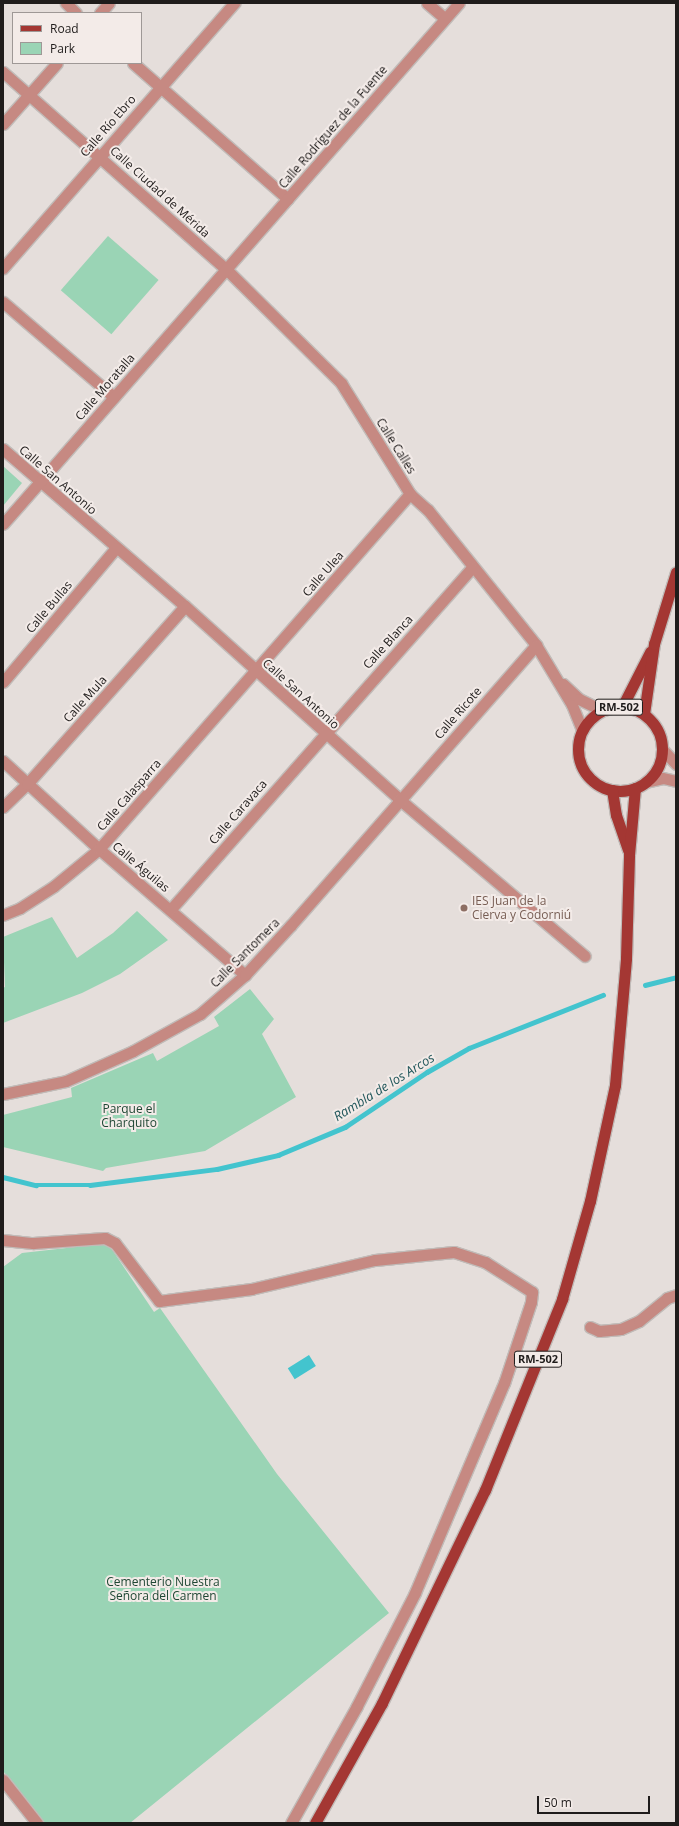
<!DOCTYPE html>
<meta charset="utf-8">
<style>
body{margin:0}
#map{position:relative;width:679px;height:1826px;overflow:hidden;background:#e5dedb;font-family:"Open Sans",sans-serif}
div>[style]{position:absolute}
.green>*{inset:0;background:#9ad4b5;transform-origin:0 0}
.water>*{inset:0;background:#43c4ce;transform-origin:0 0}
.stream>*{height:4.5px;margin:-2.25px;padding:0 2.25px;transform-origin:2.25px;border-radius:2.25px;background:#43c4ce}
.roads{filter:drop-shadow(1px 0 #c1bbb8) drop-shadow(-1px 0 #c1bbb8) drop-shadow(0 1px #c1bbb8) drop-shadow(0 -1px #c1bbb8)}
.minor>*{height:11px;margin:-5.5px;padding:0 5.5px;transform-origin:5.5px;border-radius:5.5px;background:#c68982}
.primary>*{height:11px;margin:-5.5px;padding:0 5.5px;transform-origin:5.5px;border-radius:5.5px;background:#a43733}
.primary>.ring{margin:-5.5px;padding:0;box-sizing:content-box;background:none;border:11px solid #a43733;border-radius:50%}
.dots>*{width:11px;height:11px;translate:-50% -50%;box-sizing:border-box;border:2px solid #f3ebe8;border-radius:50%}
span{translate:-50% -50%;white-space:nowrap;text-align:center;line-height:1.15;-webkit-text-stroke:4px #f3ebe8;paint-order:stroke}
.shield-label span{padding:1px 3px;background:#f3ebe8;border:1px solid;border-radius:3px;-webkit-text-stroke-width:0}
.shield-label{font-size:11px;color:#1f1c1b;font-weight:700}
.street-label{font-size:12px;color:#1f1c1b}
.education-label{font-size:12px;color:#785e54}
.left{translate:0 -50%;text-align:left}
.park-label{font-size:12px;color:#1f4734}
.water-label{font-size:13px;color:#22575b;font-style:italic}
.frame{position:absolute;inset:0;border:4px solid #1f1c1b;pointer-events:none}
.legend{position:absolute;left:12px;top:12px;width:130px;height:52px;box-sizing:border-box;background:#f3ebe8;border:1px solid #9e9896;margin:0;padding:5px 7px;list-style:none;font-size:12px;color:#1f1c1b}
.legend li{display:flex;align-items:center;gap:8px;height:20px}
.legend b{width:20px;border:1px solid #9e9896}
.scale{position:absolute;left:537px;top:1796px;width:113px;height:18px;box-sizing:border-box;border:2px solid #1f1c1b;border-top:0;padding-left:5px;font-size:12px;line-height:14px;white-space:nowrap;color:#1f1c1b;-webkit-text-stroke:3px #f3ebe8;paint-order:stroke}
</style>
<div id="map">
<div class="green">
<div style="left:108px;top:236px;width:67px;height:72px;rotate:41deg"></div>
<div style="clip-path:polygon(3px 466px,22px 483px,3px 506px)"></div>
<div style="clip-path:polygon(137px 911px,168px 940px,120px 974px,82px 993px,3px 1023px,3px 988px,5px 987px,3px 937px,52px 917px,77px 958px,113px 933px)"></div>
<div style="clip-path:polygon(250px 989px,274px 1019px,262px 1034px,296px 1097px,205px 1151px,106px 1168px,103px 1171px,3px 1147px,3px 1115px,72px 1097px,71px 1088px,153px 1053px,157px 1061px,219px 1026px,214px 1017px)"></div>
<div style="clip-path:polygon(102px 1244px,111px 1248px,154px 1312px,160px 1308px,277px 1474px,389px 1613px,130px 1823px,45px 1823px,3px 1771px,3px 1267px,22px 1253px)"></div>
</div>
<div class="water">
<div style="left:309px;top:1355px;width:13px;height:25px;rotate:58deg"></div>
</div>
<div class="stream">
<div style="left:645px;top:985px;width:32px;rotate:-14deg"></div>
<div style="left:3px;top:1177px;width:34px;rotate:14deg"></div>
<div style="left:36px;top:1185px;width:54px"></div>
<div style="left:90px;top:1185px;width:128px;rotate:-7.2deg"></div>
<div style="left:217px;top:1169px;width:63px;rotate:-12.9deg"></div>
<div style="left:278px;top:1155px;width:73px;rotate:-22.7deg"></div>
<div style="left:345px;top:1127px;width:99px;rotate:-33.9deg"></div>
<div style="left:427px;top:1072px;width:48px;rotate:-29.7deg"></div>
<div style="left:469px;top:1048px;width:144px;rotate:-21.6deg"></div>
</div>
<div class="roads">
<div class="minor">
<div style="left:66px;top:3px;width:14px;rotate:45deg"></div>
<div style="left:427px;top:3px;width:23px;rotate:41deg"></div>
<div style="left:100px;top:13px;width:13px;rotate:-48deg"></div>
<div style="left:133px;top:63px;width:206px;rotate:41.3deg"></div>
<div style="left:3px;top:72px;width:298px;rotate:41.5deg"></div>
<div style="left:226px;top:269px;width:162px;rotate:44.7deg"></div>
<div style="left:341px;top:383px;width:131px;rotate:58.1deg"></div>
<div style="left:410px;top:494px;width:24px;rotate:42deg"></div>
<div style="left:428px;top:510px;width:173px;rotate:51.3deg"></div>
<div style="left:536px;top:645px;width:70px;rotate:59deg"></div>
<div style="left:572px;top:705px;width:27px;rotate:68deg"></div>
<div style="left:3px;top:124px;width:81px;rotate:-48.5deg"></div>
<div style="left:3px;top:268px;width:352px;rotate:-48.9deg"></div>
<div style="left:3px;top:302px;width:146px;rotate:40.6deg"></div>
<div style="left:3px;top:449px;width:240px;rotate:40.8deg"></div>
<div style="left:185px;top:606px;width:288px;rotate:42deg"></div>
<div style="left:399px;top:799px;width:243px;rotate:40.2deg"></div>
<div style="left:3px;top:524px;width:692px;rotate:-48.81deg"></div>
<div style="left:3px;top:682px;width:175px;rotate:-49.9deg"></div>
<div style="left:563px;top:684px;width:22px;rotate:43deg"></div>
<div style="left:579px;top:699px;width:25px;rotate:26deg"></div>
<div style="left:662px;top:749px;width:21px;rotate:47deg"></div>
<div style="left:3px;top:761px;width:130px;rotate:42.5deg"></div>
<div style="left:99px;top:849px;width:193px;rotate:40.8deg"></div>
<div style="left:646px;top:782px;width:17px;rotate:-13deg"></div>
<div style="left:663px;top:778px;width:13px;rotate:13deg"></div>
<div style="left:3px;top:807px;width:33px;rotate:-44deg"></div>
<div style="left:27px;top:784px;width:238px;rotate:-48.4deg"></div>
<div style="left:171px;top:909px;width:455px;rotate:-48.6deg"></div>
<div style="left:3px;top:915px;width:18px;rotate:-22deg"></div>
<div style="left:20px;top:908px;width:40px;rotate:-32.9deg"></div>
<div style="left:54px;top:886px;width:58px;rotate:-39.4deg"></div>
<div style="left:99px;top:849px;width:472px;rotate:-48.8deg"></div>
<div style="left:3px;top:1094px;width:64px;rotate:-11.7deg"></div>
<div style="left:66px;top:1081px;width:73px;rotate:-24.1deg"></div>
<div style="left:133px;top:1051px;width:77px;rotate:-28.9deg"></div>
<div style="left:200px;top:1014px;width:60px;rotate:-40.9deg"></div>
<div style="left:245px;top:975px;width:68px;rotate:-47.4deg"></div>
<div style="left:291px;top:925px;width:372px;rotate:-48.8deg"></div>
<div style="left:3px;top:1240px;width:30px;rotate:6deg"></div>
<div style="left:33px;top:1243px;width:72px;rotate:-4deg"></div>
<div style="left:105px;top:1238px;width:11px;rotate:27deg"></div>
<div style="left:115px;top:1243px;width:73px;rotate:52.8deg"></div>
<div style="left:159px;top:1301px;width:93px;rotate:-7.4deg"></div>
<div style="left:251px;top:1289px;width:127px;rotate:-13.2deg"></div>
<div style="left:375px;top:1260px;width:79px;rotate:-5.8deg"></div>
<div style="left:454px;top:1252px;width:33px;rotate:18deg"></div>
<div style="left:485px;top:1262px;width:56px;rotate:32.6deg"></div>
<div style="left:532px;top:1292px;width:10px;rotate:96deg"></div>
<div style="left:531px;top:1302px;width:85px;rotate:108.4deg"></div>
<div style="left:504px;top:1383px;width:228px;rotate:113deg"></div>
<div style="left:415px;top:1593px;width:127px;rotate:117.2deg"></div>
<div style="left:357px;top:1706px;width:134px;rotate:119.4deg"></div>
<div style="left:590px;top:1327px;width:10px;rotate:24deg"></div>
<div style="left:599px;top:1331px;width:22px;rotate:-5deg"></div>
<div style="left:621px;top:1329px;width:20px;rotate:-24deg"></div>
<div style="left:639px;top:1321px;width:36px;rotate:-39deg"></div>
<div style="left:667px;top:1298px;width:9px;rotate:-18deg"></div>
<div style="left:3px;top:1780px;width:55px;rotate:51.7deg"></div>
</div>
<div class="primary">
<div style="left:622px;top:707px;width:62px;rotate:-63deg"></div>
<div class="ring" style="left:578px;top:707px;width:73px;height:73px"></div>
<div style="left:644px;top:714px;width:71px;rotate:-81.9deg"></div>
<div style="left:654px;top:644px;width:75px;rotate:-73deg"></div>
<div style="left:612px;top:790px;width:25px;rotate:81deg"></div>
<div style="left:616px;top:815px;width:37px;rotate:71deg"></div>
<div style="left:315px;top:1823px;width:137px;rotate:-60.8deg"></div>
<div style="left:382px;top:1703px;width:237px;rotate:-64.2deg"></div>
<div style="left:485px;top:1490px;width:206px;rotate:-68deg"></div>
<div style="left:562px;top:1299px;width:102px;rotate:-74.1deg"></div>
<div style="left:590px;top:1201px;width:119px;rotate:-77.8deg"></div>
<div style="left:615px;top:1085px;width:127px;rotate:-85deg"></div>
<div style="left:626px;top:958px;width:103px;rotate:-88.3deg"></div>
<div style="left:629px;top:855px;width:67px;rotate:-84.9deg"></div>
</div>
</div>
<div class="dots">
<div style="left:464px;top:908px;background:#8d6e63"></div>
</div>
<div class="shield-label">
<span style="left:619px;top:707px">RM-502</span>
<span style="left:538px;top:1359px">RM-502</span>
</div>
<div class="street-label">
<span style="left:108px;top:126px;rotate:-49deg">Calle Río Ebro</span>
<span style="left:333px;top:127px;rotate:-49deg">Calle Rodríguez de la Fuente</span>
<span style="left:160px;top:192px;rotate:42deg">Calle Ciudad de Mérida</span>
<span style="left:105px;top:387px;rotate:-49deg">Calle Moratalla</span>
<span style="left:396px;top:446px;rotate:58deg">Calle Calles</span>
<span style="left:58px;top:480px;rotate:41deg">Calle San Antonio</span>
<span style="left:323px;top:574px;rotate:-49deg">Calle Ulea</span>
<span style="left:49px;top:607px;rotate:-50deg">Calle Bullas</span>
<span style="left:388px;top:642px;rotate:-48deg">Calle Blanca</span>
<span style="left:301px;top:694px;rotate:42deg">Calle San Antonio</span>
<span style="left:85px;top:699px;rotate:-48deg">Calle Mula</span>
<span style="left:458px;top:713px;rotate:-49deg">Calle Ricote</span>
<span style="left:129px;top:795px;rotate:-49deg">Calle Calasparra</span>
<span style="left:238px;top:812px;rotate:-49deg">Calle Caravaca</span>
<span style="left:141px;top:867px;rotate:40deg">Calle Águilas</span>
<span style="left:245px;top:953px;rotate:-45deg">Calle Santomera</span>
</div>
<div class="education-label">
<span class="left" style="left:472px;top:908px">IES Juan de la<br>Cierva y Codorniú</span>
</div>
<div class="park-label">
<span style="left:129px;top:1116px">Parque el<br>Charquito</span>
<span style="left:163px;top:1589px">Cementerio Nuestra<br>Señora del Carmen</span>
</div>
<div class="water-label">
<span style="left:384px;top:1087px;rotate:-32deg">Rambla de los Arcos</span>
</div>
<div class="frame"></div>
<ul class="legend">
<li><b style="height:5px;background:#a43733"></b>Road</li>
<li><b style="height:11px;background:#9ad4b5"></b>Park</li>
</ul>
<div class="scale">50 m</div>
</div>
